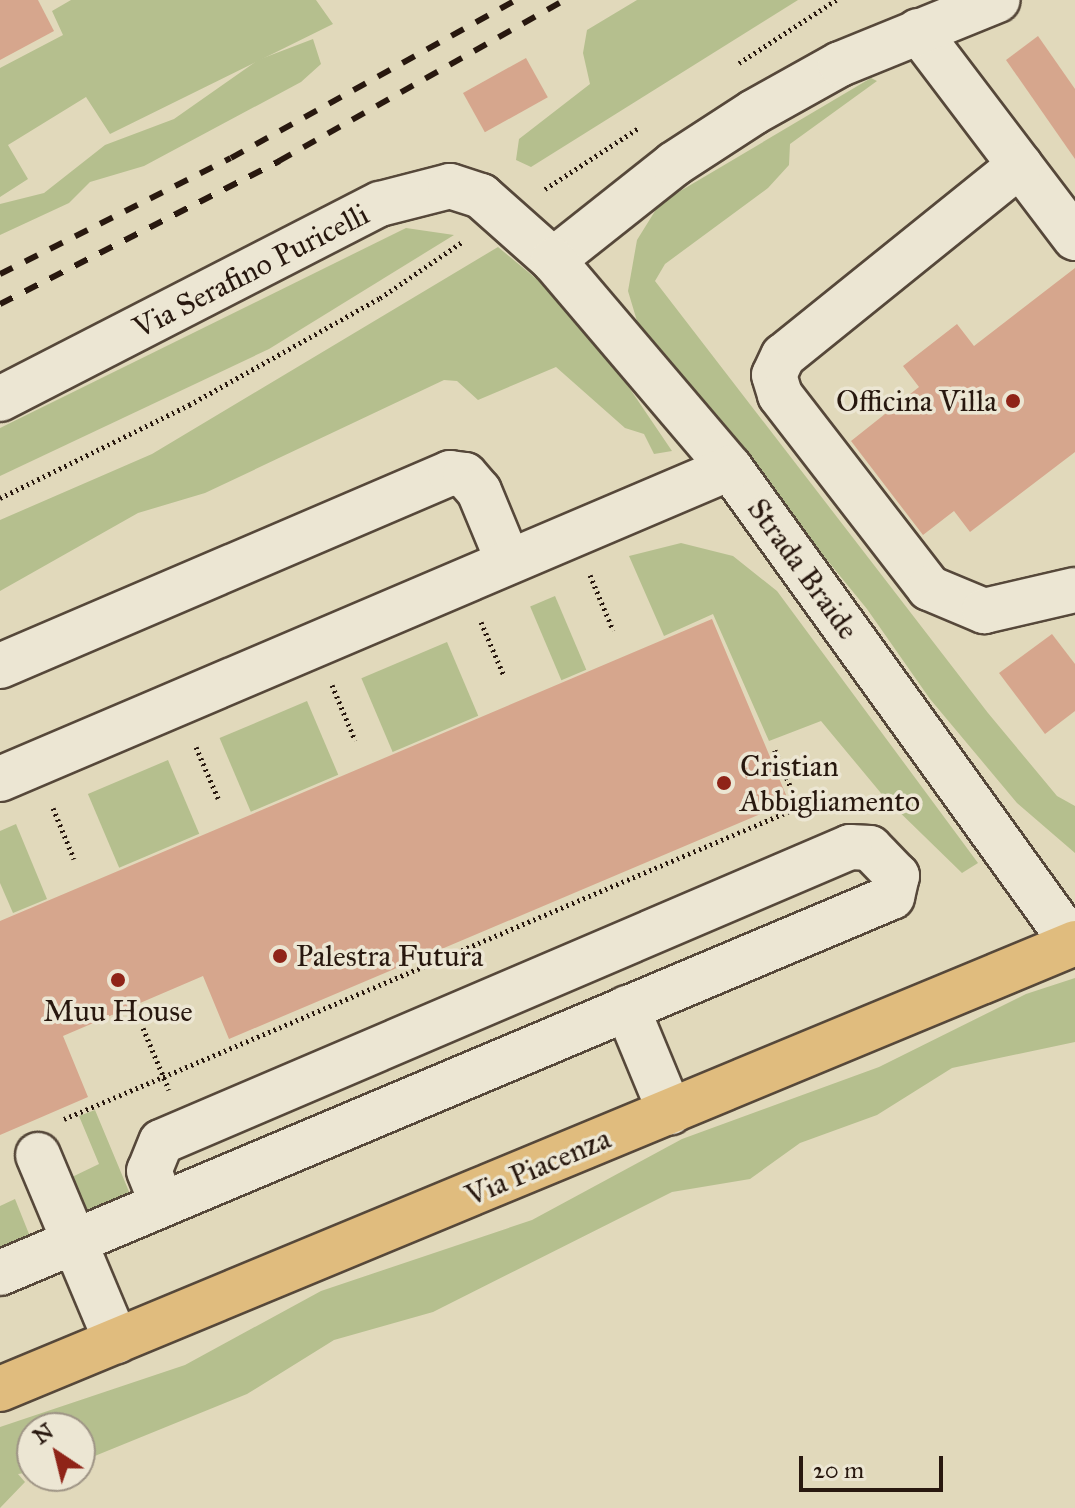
<!DOCTYPE html>
<style>
body{margin:0}
#map{position:relative;width:1075px;height:1508px;overflow:hidden;background:#e1d9bb;font-family:"IM FELL Great Primer",serif}
div>[style]{position:absolute}
.green>*{inset:0;background:#b5bf8e;transform-origin:0 0}
.building>*{inset:0;background:#d6a68d;transform-origin:0 0}
.path>*{height:5px;margin-top:-2.5px;transform-origin:0;background:repeating-linear-gradient(90deg,#28180f 0 2px,transparent 0 6px)}
.roads{filter:drop-shadow(2px 0 #56483a) drop-shadow(-2px 0 #56483a) drop-shadow(0 2px #56483a) drop-shadow(0 -2px #56483a)}
.minor>*{height:44px;margin:-22px;padding:0 22px;transform-origin:22px;border-radius:22px;background:#ece6d3}
.major>*{height:44px;margin:-22px;padding:0 22px;transform-origin:22px;border-radius:22px;background:#e0bc7e}
.rail>*{height:6px;margin-top:-3px;transform-origin:0;background:repeating-linear-gradient(90deg,#28180f 0 14px,transparent 0 28px)}
.dots>*{width:22px;height:22px;translate:-50% -50%;box-sizing:border-box;border:4px solid #ece6d3;border-radius:50%}
span{translate:-50% -50%;white-space:nowrap;text-align:center;line-height:1.15;-webkit-text-stroke:7px #ece6d3;paint-order:stroke}
.street-label{font-size:30px;color:#28180f}
.poi-label{font-size:30px;color:#28180f}
.right{translate:-100% -50%;text-align:right}
.left{translate:0 -50%;text-align:left}
.north{position:absolute;left:16px;top:1412px;width:80px;height:80px;box-sizing:border-box;background:#ece6d3;border:2px solid #9e9485;border-radius:50%;rotate:325deg;font-size:22px;font-weight:700;line-height:32px;text-align:center;color:#28180f}
.north::after{content:'';display:block;margin:auto;width:28px;height:36px;background:#8f2418;clip-path:polygon(50% 0,100% 100%,50% 72%,0 100%)}
.scale{position:absolute;left:799px;top:1456px;width:144px;height:36px;box-sizing:border-box;border:4px solid #28180f;border-top:0;padding-left:10px;font-size:24px;line-height:28px;white-space:nowrap;color:#28180f;-webkit-text-stroke:6px #ece6d3;paint-order:stroke}
</style>
<div id="map">
<div class="green">
<div style="clip-path:polygon(71px 0,316px 0,333px 24px,110px 134px,86px 97px,8px 145px,28px 179px,0 197px,0 68px,63px 35px,52px 11px)"></div>
<div style="clip-path:polygon(637px 0,798px 0,531px 167px,516px 160px,519px 139px,590px 84px,583px 53px,587px 30px)"></div>
<div style="clip-path:polygon(313px 39px,321px 64px,301px 82px,144px 166px,90px 182px,69px 203px,0 235px,0 204px,44px 193px,105px 145px,174px 119px,258px 60px)"></div>
<div style="clip-path:polygon(871px 78px,877px 81px,790px 144px,789px 165px,768px 188px,665px 264px,655px 281px,988px 713px,1057px 796px,1075px 806px,1075px 853px,1017px 803px,930px 699px,867px 609px,640px 331px,628px 291px,637px 240px,660px 203px)"></div>
<div style="clip-path:polygon(406px 228px,454px 235px,269px 349px,0 476px,0 428px)"></div>
<div style="clip-path:polygon(498px 247px,557px 296px,605px 352px,672px 451px,654px 454px,644px 434px,625px 428px,556px 367px,478px 400px,457px 381px,444px 380px,205px 493px,138px 513px,0 591px,0 520px,152px 454px)"></div>
<div style="clip-path:polygon(681px 543px,733px 556px,777px 591px,978px 863px,962px 873px,885px 798px,821px 721px,769px 741px,713px 614px,664px 636px,629px 556px)"></div>
<div style="left:555px;top:596px;width:80px;height:27px;rotate:67deg"></div>
<div style="left:447px;top:642px;width:80px;height:93px;rotate:67deg"></div>
<div style="left:307px;top:701px;width:80px;height:95px;rotate:67deg"></div>
<div style="left:168px;top:760px;width:80px;height:87px;rotate:67deg"></div>
<div style="clip-path:polygon(16px 824px,47px 899px,13px 913px,0 883px,0 831px)"></div>
<div style="clip-path:polygon(1075px 978px,1075px 1042px,952px 1068px,877px 1115px,800px 1143px,750px 1179px,672px 1192px,433px 1312px,334px 1340px,247px 1394px,80px 1462px,80px 1428px,32px 1428px,32px 1472px,18px 1474px,25px 1482px,0 1508px,0 1427px,185px 1365px,321px 1291px,532px 1220px,682px 1139px,879px 1067px,1026px 994px)"></div>
<div style="clip-path:polygon(95px 1110px,130px 1194px,87px 1212px,72px 1177px,99px 1164px,79px 1116px)"></div>
<div style="clip-path:polygon(15px 1199px,31px 1239px,0 1252px,0 1206px)"></div>
</div>
<div class="building">
<div style="clip-path:polygon(0 0,38px 0,54px 31px,0 60px)"></div>
<div style="clip-path:polygon(1038px 36px,1075px 89px,1075px 159px,1006px 60px)"></div>
<div style="left:526px;top:58px;width:45px;height:72px;rotate:61deg"></div>
<div style="clip-path:polygon(1075px 268px,1075px 452px,970px 532px,954px 511px,923px 535px,851px 441px,919px 387px,903px 366px,957px 324px,974px 346px)"></div>
<div style="clip-path:polygon(712px 619px,789px 802px,229px 1039px,203px 976px,63px 1036px,88px 1097px,0 1135px,0 921px)"></div>
<div style="clip-path:polygon(1052px 634px,1075px 664px,1075px 711px,1045px 734px,999px 673px)"></div>
</div>
<div class="path">
<div style="left:739px;top:63px;width:116px;rotate:-33deg"></div>
<div style="left:545px;top:189px;width:113px;rotate:-33.1deg"></div>
<div style="left:0;top:498px;width:211px;rotate:-26.2deg"></div>
<div style="left:189px;top:405px;width:219px;rotate:-29.3deg"></div>
<div style="left:380px;top:298px;width:99px;rotate:-34.3deg"></div>
<div style="left:590px;top:575px;width:60px;rotate:67.3deg"></div>
<div style="left:481px;top:622px;width:59px;rotate:66.9deg"></div>
<div style="left:332px;top:685px;width:60px;rotate:67.3deg"></div>
<div style="left:196px;top:747px;width:56px;rotate:66.7deg"></div>
<div style="left:53px;top:808px;width:55px;rotate:67.6deg"></div>
<div style="left:143px;top:1028px;width:67px;rotate:67.2deg"></div>
<div style="left:64px;top:1119px;width:798px;rotate:-23deg"></div>
<div style="left:799px;top:807px;width:64px;rotate:-113deg"></div>
</div>
<div class="roads">
<div class="minor">
<div style="left:918px;top:31px;width:260px;rotate:52.8deg"></div>
<div style="left:1020px;top:165px;width:304px;rotate:141.1deg"></div>
<div style="left:783px;top:356px;width:21px;rotate:115deg"></div>
<div style="left:774px;top:375px;width:21px;rotate:73deg"></div>
<div style="left:780px;top:395px;width:244px;rotate:52.3deg"></div>
<div style="left:929px;top:588px;width:60px;rotate:22.7deg"></div>
<div style="left:984px;top:611px;width:93px;rotate:-13deg"></div>
<div style="left:553px;top:260px;width:154px;rotate:-38.4deg"></div>
<div style="left:674px;top:164px;width:95px;rotate:-33deg"></div>
<div style="left:754px;top:112px;width:98px;rotate:-29.2deg"></div>
<div style="left:840px;top:64px;width:170px;rotate:-22.1deg"></div>
<div style="left:0;top:399px;width:427px;rotate:-27.2deg"></div>
<div style="left:380px;top:204px;width:72px;rotate:-14.4deg"></div>
<div style="left:450px;top:186px;width:33px;rotate:18deg"></div>
<div style="left:481px;top:196px;width:96px;rotate:41.6deg"></div>
<div style="left:553px;top:260px;width:273px;rotate:49.6deg"></div>
<div style="left:730px;top:468px;width:587px;rotate:54.22deg"></div>
<div style="left:0;top:666px;width:490px;rotate:-23.2deg"></div>
<div style="left:450px;top:473px;width:15px;rotate:8deg"></div>
<div style="left:465px;top:475px;width:21px;rotate:49deg"></div>
<div style="left:479px;top:491px;width:76px;rotate:67.5deg"></div>
<div style="left:0;top:779px;width:793px;rotate:-23.08deg"></div>
<div style="left:627px;top:1008px;width:113px;rotate:67.5deg"></div>
<div style="left:38px;top:1155px;width:202px;rotate:67.2deg"></div>
<div style="left:0;top:1273px;width:968px;rotate:-22.86deg"></div>
<div style="left:892px;top:897px;width:22px;rotate:-77deg"></div>
<div style="left:897px;top:876px;width:39px;rotate:-134deg"></div>
<div style="left:870px;top:848px;width:20px;rotate:-177deg"></div>
<div style="left:850px;top:847px;width:749px;rotate:156.82deg"></div>
<div style="left:161px;top:1142px;width:31px;rotate:112deg"></div>
<div style="left:149px;top:1171px;width:35px;rotate:68deg"></div>
</div>
<div class="major">
<div style="left:0;top:1389px;width:1164px;rotate:-22.53deg"></div>
</div>
</div>
<div class="rail">
<div style="left:0;top:274px;width:258px;rotate:-26.7deg"></div>
<div style="left:231px;top:158px;width:326px;rotate:-29deg"></div>
<div style="left:0;top:304px;width:314px;rotate:-27.1deg"></div>
<div style="left:279px;top:161px;width:328px;rotate:-29.4deg"></div>
</div>
<div class="dots">
<div style="left:1013px;top:401px;background:#8f2418"></div>
<div style="left:724px;top:783px;background:#8f2418"></div>
<div style="left:280px;top:956px;background:#8f2418"></div>
<div style="left:118px;top:980px;background:#8f2418"></div>
</div>
<div class="street-label">
<span style="left:251px;top:271px;rotate:-27deg">Via Serafino Puricelli</span>
<span style="left:803px;top:569px;rotate:54deg">Strada Braide</span>
<span style="left:538px;top:1167px;rotate:-23deg">Via Piacenza</span>
</div>
<div class="poi-label">
<span class="right" style="left:997px;top:401px">Officina Villa</span>
<span class="left" style="left:740px;top:783px">Cristian<br>Abbigliamento</span>
<span class="left" style="left:296px;top:956px">Palestra Futura</span>
<span style="left:118px;top:1011px">Muu House</span>
</div>
<div class="north">N</div>
<div class="scale">20 m</div>
</div>
